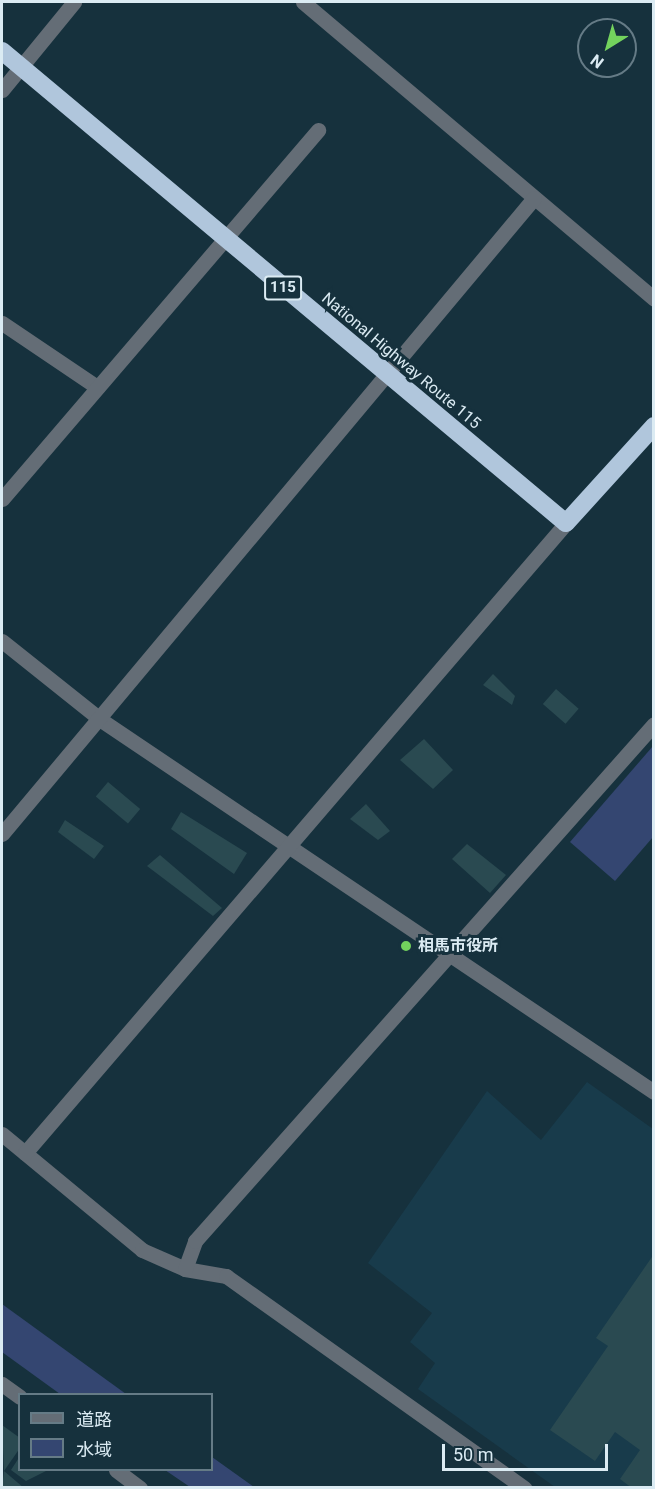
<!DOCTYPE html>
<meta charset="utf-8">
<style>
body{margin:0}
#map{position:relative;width:655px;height:1489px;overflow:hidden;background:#16313d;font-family:Roboto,"Noto Sans JP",sans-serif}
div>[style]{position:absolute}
.built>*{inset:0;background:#183b4b}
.water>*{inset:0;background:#344671}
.building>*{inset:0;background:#2a4a51;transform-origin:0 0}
.minor>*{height:15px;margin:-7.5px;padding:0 7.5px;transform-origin:7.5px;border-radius:7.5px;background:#646d76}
.highway>*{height:18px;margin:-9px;padding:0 9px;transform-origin:9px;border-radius:9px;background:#b0c6dc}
.dots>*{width:16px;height:16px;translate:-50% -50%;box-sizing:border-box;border:3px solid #16313d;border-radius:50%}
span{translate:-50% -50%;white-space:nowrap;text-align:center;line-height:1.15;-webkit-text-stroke:6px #16313d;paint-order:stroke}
.shield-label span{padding:2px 4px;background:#16313d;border:2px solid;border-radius:4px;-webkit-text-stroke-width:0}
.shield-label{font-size:15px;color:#dbebf3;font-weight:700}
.street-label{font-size:16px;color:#dbebf3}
.poi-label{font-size:16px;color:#dbebf3;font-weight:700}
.left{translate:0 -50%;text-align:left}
.frame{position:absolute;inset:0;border:3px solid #dbebf3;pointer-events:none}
.legend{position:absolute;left:18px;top:1393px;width:195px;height:78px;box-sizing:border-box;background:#16313d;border:2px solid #657b86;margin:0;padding:8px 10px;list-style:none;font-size:18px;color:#dbebf3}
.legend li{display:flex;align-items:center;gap:12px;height:30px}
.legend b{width:30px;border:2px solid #657b86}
.north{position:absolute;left:577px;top:18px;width:60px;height:60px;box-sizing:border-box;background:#16313d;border:2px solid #657b86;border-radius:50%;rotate:217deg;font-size:16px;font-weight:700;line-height:24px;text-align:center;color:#dbebf3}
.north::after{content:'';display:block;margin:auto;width:21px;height:27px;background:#73d25d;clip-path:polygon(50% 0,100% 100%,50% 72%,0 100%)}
.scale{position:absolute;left:442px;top:1444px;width:166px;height:27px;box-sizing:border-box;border:3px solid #dbebf3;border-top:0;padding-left:8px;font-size:18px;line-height:21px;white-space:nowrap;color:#dbebf3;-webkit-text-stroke:4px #16313d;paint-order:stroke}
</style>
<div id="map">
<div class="built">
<div style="clip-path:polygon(587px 1082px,653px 1129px,653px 1487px,555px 1487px,418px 1389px,435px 1363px,410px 1342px,432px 1313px,368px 1263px,487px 1091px,541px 1140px)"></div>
</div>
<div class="water">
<div style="clip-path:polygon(653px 746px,653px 837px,615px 881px,570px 842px)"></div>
<div style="clip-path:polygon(2px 1304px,126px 1394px,60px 1394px,2px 1352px)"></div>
<div style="clip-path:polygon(212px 1457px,254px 1487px,190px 1487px,165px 1470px,212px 1470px)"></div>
</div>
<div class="building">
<div style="clip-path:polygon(493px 674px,515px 696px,512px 705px,483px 685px)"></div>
<div style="left:556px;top:689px;width:30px;height:20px;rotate:41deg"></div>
<div style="clip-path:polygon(424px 739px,453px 770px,433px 789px,400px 760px)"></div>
<div style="left:108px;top:782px;width:42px;height:19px;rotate:40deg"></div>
<div style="clip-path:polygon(366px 804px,390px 831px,378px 840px,350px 819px)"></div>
<div style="clip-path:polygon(181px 812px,247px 853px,234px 874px,171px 829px)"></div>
<div style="clip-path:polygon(65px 820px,104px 846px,94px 859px,58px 832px)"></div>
<div style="clip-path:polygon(467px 844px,506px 875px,490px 893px,452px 859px)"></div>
<div style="clip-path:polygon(160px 855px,222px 908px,213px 916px,147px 866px)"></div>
<div style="clip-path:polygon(654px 1254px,654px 1488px,632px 1488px,620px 1479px,640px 1450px,615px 1432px,595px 1461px,550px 1430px,608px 1346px,596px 1338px)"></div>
<div style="clip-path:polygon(2px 1425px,20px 1438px,20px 1448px,4px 1471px)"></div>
<div style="clip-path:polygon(20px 1456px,20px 1470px,48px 1470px,26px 1481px,11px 1470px)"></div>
<div style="clip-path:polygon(4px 1471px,24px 1488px,2px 1488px)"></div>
</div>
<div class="minor">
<div style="left:303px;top:2px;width:460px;rotate:40.2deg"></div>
<div style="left:2px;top:90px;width:114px;rotate:-50.7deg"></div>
<div style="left:2px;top:323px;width:115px;rotate:34deg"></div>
<div style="left:2px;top:499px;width:486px;rotate:-49.4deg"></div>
<div style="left:2px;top:641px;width:127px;rotate:38.6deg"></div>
<div style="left:101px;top:720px;width:666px;rotate:33.93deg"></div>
<div style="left:2px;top:834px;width:829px;rotate:-50.09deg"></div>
<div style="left:2px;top:1134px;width:182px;rotate:39.6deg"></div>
<div style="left:142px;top:1250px;width:47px;rotate:23.8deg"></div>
<div style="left:185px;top:1269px;width:42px;rotate:9.7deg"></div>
<div style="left:226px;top:1276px;width:366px;rotate:35.4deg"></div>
<div style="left:25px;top:1153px;width:830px;rotate:-49.35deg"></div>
<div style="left:185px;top:1269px;width:30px;rotate:-70deg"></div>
<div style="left:195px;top:1241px;width:691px;rotate:-48.4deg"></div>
<div style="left:2px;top:1384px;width:22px;rotate:36deg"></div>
<div style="left:116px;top:1470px;width:30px;rotate:37deg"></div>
</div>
<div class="highway">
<div style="left:2px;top:51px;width:735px;rotate:39.93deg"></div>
<div style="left:566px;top:523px;width:131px;rotate:-47.8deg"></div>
</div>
<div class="dots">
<div style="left:406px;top:946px;background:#73d25d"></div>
</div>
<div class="shield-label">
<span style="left:283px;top:288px">115</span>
</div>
<div class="street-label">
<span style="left:401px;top:361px;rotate:40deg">National Highway Route 115</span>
</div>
<div class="poi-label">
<span class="left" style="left:418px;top:946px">相馬市役所</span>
</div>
<div class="frame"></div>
<ul class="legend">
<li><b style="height:8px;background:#646d76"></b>道路</li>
<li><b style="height:16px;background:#344671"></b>水域</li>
</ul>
<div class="north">N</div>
<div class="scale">50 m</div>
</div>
